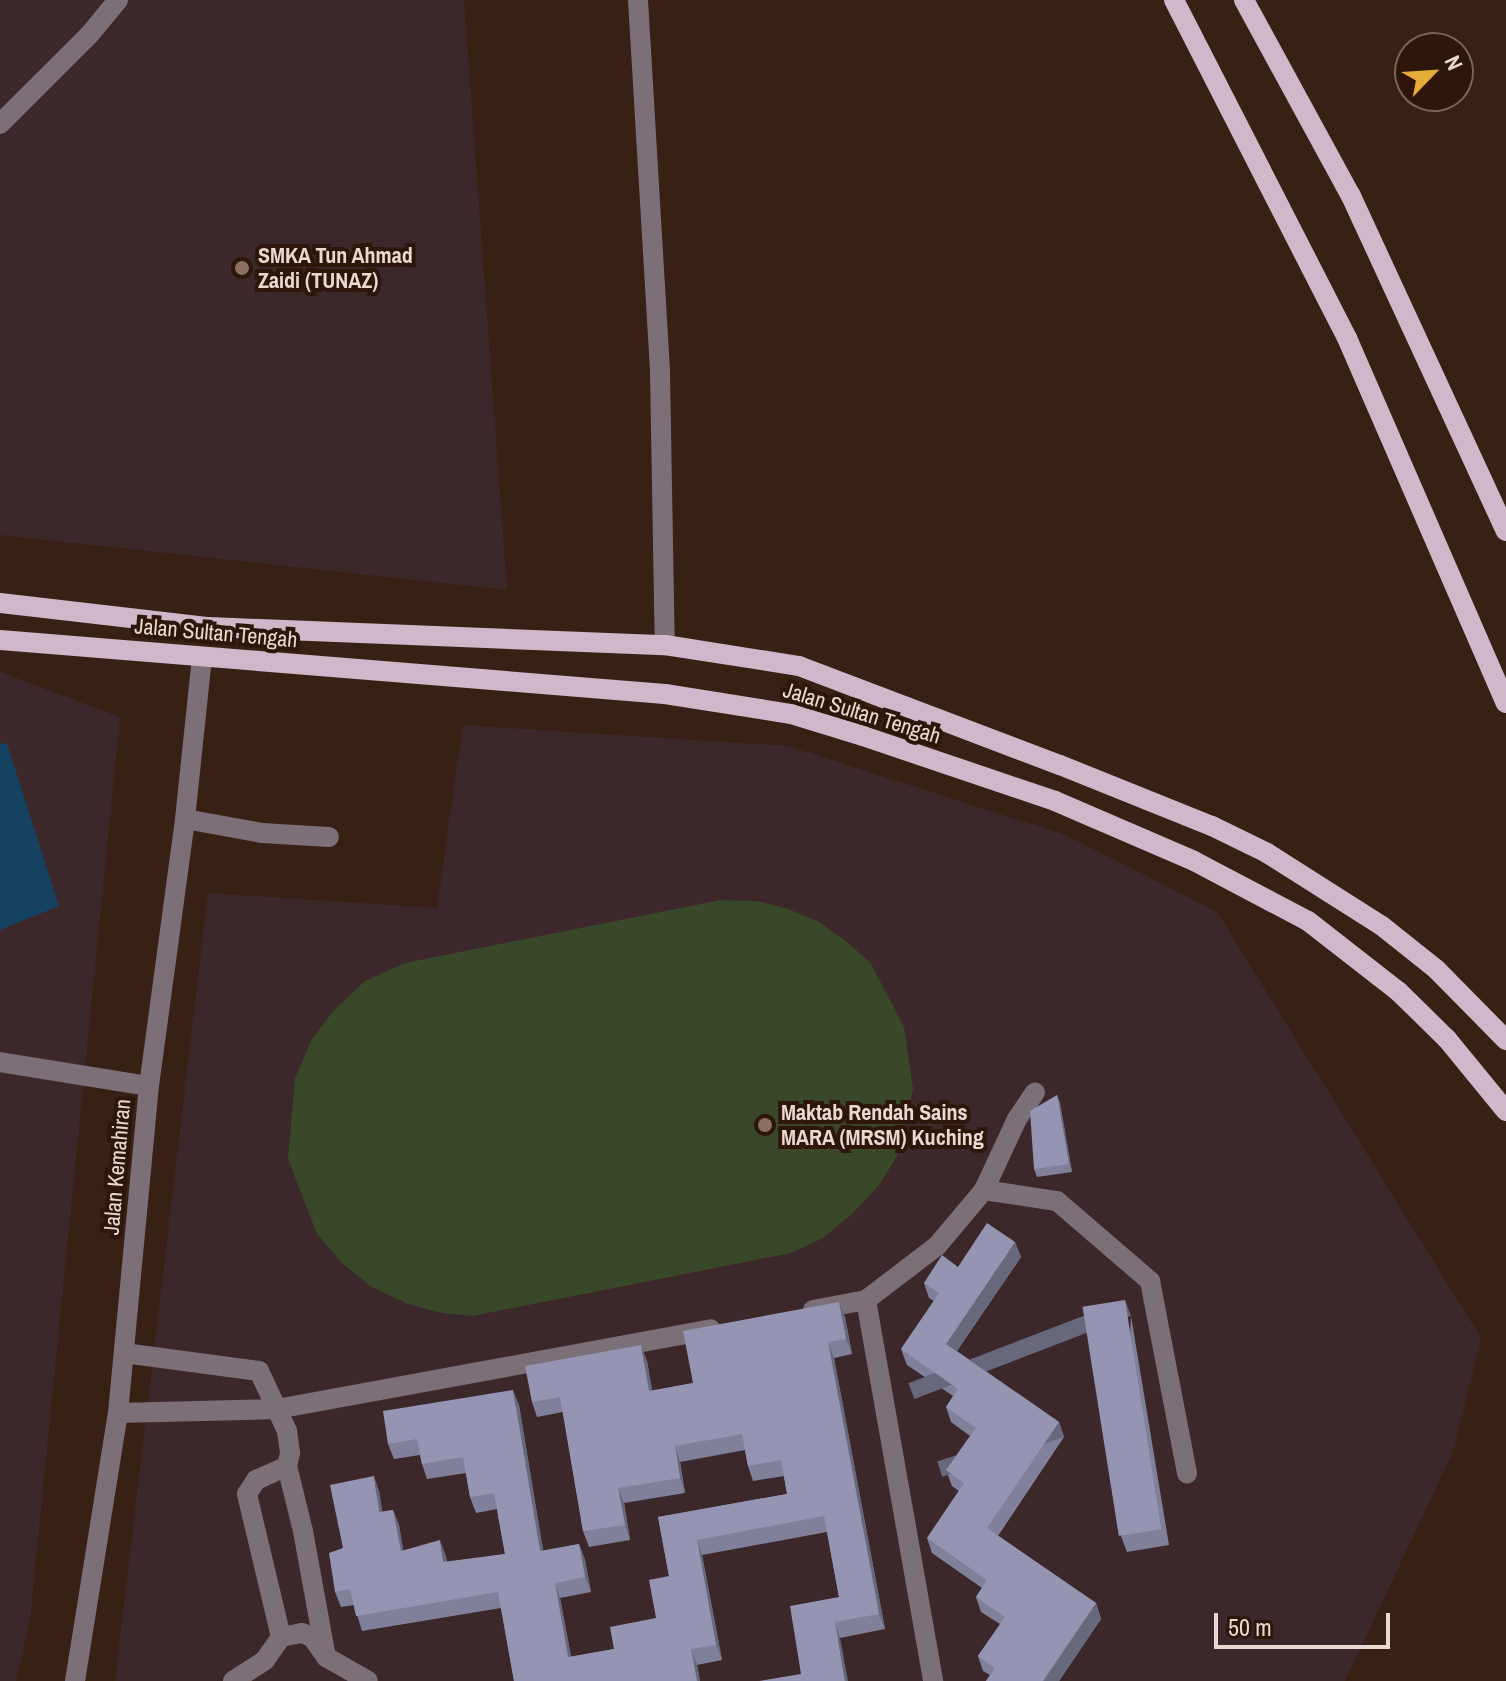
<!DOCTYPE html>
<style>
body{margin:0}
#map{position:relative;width:1506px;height:1681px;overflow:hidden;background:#392015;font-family:"Archivo Narrow",sans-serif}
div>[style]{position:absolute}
.education>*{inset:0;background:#3c282a}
.green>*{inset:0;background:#384829}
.water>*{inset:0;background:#154261}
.minor>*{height:20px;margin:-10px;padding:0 10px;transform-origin:10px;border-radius:10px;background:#7b6f78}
.major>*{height:20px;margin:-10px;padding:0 10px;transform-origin:10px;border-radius:10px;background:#d0b7ca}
.wall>*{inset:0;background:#80809a}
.shaded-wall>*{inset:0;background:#68687d;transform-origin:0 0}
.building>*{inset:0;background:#9595b3;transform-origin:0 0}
.dots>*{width:22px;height:22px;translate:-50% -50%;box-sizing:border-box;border:4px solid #2e160b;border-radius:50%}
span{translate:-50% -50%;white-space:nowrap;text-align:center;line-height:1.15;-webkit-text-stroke:8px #2e160b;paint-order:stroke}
.poi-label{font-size:22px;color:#ead9d2;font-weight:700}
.left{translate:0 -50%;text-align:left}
.street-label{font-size:22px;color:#ead9d2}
.north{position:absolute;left:1394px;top:32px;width:80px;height:80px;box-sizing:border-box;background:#2e160b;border:2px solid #79645b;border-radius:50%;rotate:65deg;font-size:22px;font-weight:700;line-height:32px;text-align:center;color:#ead9d2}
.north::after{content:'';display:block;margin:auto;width:28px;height:36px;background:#e7ac37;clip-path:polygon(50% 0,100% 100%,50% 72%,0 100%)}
.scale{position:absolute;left:1214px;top:1613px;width:176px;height:36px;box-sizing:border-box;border:4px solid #ead9d2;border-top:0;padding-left:10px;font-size:24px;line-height:28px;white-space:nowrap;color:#ead9d2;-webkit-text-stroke:6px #2e160b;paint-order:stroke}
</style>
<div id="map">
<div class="education">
<div style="clip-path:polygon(0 0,464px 0,507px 590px,0 535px)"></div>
<div style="clip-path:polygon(0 672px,120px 717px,30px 1620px,16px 1681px,0 1681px)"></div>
<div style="clip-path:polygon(463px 725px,788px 746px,1066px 835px,1217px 912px,1481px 1338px,1452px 1454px,1345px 1681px,115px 1681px,208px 893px,437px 908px)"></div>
</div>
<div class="green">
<div style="clip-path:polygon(721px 900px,757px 901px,788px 909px,817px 921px,843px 939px,870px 962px,904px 1027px,913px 1089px,906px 1122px,897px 1156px,879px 1185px,852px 1214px,823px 1238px,791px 1253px,472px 1316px,442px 1313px,408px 1304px,370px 1286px,342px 1263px,317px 1234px,288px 1159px,295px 1078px,312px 1039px,334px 1010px,365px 981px,405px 963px)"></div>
</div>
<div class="water">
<div style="clip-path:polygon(0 743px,7px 744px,59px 906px,0 930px)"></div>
</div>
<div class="minor">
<div style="left:638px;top:0;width:373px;rotate:86.6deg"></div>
<div style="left:660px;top:372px;width:273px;rotate:89deg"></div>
<div style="left:0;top:124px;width:127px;rotate:-45deg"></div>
<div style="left:90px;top:34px;width:44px;rotate:-50.5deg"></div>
<div style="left:185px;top:819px;width:78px;rotate:10.3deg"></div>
<div style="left:262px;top:833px;width:67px;rotate:3.4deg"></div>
<div style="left:0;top:1062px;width:151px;rotate:9.2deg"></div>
<div style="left:984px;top:1190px;width:78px;rotate:-65.1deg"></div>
<div style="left:1017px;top:1119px;width:32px;rotate:-56deg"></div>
<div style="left:866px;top:1300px;width:387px;rotate:80deg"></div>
<div style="left:813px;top:1310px;width:54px;rotate:-10.7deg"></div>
<div style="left:866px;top:1300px;width:89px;rotate:-37.3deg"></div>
<div style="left:937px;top:1246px;width:73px;rotate:-50deg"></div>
<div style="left:984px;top:1190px;width:74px;rotate:8.6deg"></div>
<div style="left:1057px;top:1201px;width:123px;rotate:40.7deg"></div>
<div style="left:1150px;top:1281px;width:196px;rotate:79.1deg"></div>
<div style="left:124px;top:1353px;width:136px;rotate:7.6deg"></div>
<div style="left:259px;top:1371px;width:66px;rotate:65deg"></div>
<div style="left:287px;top:1431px;width:22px;rotate:82deg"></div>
<div style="left:290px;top:1453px;width:13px;rotate:103deg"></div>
<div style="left:287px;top:1466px;width:67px;rotate:76.2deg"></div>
<div style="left:303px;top:1531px;width:128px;rotate:79.7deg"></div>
<div style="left:326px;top:1657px;width:48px;rotate:29.7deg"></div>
<div style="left:118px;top:1413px;width:159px;rotate:-1.4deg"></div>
<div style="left:277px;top:1409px;width:441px;rotate:-10.4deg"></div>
<div style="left:281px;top:1637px;width:147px;rotate:-103.4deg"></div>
<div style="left:247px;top:1494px;width:17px;rotate:-57deg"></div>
<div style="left:256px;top:1480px;width:34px;rotate:-24deg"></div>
<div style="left:75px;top:1681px;width:271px;rotate:-80.9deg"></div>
<div style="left:118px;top:1413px;width:328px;rotate:-84.6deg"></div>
<div style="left:149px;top:1086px;width:269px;rotate:-82.3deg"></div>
<div style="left:185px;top:819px;width:163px;rotate:-84deg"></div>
<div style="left:233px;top:1681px;width:38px;rotate:-33deg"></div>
<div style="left:265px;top:1660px;width:28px;rotate:-55deg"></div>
<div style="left:281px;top:1637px;width:21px;rotate:-11deg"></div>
<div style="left:302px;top:1633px;width:11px;rotate:22deg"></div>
<div style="left:312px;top:1637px;width:19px;rotate:55deg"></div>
</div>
<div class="major">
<div style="left:1174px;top:0;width:380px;rotate:62.9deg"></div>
<div style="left:1347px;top:338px;width:398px;rotate:66.5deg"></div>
<div style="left:1244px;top:0;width:223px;rotate:61.4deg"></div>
<div style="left:1351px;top:196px;width:369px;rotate:65.2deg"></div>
<div style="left:0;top:603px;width:210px;rotate:6.6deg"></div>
<div style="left:209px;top:627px;width:456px;rotate:2.3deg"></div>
<div style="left:665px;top:645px;width:136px;rotate:8.9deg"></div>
<div style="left:799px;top:666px;width:279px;rotate:20.8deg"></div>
<div style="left:1060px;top:765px;width:164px;rotate:21.9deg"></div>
<div style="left:1212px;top:826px;width:61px;rotate:26.1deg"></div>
<div style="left:1267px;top:853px;width:136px;rotate:32.4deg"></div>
<div style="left:1382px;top:926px;width:69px;rotate:38.5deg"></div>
<div style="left:1436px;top:969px;width:100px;rotate:45.4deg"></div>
<div style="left:0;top:640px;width:667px;rotate:4.64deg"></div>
<div style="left:665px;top:694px;width:128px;rotate:9deg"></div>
<div style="left:791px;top:714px;width:75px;rotate:17deg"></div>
<div style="left:863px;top:736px;width:203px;rotate:18.7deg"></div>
<div style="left:1055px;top:801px;width:151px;rotate:23.3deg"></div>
<div style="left:1194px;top:861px;width:129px;rotate:27.8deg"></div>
<div style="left:1308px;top:921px;width:114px;rotate:37.9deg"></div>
<div style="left:1398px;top:991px;width:69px;rotate:44.4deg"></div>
<div style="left:1447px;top:1039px;width:93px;rotate:50.7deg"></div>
</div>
<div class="wall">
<div style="clip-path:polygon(1057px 1095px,1060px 1103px,1072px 1172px,1037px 1177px,1034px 1169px)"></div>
<div style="clip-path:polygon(1015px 1242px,1021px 1257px,957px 1351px,1059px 1422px,1064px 1437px,998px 1536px,1096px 1603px,1101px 1619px,1059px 1681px,986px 1681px,990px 1675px,983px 1671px,978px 1656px,1000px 1624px,981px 1612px,976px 1597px,982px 1588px,932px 1553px,927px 1538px,959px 1491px,952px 1486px,946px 1470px,970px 1436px,951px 1422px,946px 1407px,953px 1396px,907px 1365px,901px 1349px,934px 1301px,929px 1298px,924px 1283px)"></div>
<div style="clip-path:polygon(1131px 1316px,1169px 1545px,1127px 1552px,1121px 1536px)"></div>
<div style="clip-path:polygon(845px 1317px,852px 1354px,834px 1358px,885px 1629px,840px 1638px,801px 1674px,839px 1597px,827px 1532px,702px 1555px,722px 1660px,697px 1665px,700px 1681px,514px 1681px,501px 1608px,362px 1631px,354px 1605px,341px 1607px,335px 1592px,343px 1548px,379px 1491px,382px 1512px,393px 1510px,399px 1525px,403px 1550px,446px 1556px,447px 1562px,505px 1554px,497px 1509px,476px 1513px,470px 1497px,466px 1473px,427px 1479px,422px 1464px,420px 1455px,394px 1459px,388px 1444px,519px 1405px,543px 1551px,579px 1544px,585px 1560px,591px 1592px,560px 1598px,571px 1657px,614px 1649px,656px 1618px,669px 1576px,658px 1517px,787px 1494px,784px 1476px,753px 1481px,748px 1466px,745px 1450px,680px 1462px,685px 1493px,624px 1503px,630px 1540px,589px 1547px,583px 1531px,563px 1412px,537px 1417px,532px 1402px,647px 1361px,652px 1391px,693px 1383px)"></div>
</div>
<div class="shaded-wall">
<div style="clip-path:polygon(1057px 1095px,1060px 1103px,1072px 1172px,1069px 1164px)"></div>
<div style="clip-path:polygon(1015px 1242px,1021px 1257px,951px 1359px,946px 1344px)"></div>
<div style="left:1125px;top:1300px;width:17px;height:232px;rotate:69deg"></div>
<div style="clip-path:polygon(839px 1302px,845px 1317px,852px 1354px,846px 1339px)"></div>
<div style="clip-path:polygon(828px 1342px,834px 1358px,885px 1629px,879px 1614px)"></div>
<div style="clip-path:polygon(641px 1345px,647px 1361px,655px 1406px,649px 1391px)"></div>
<div style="clip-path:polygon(513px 1390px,519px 1405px,546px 1567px,540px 1551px)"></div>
<div style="left:1059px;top:1422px;width:16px;height:128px;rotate:72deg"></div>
<div style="clip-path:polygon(675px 1446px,680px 1462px,685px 1493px,680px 1478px)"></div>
<div style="clip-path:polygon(374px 1476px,379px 1491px,385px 1527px,379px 1512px)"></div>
<div style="clip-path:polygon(618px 1488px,624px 1503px,630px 1540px,625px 1525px)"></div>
<div style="clip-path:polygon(393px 1510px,399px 1525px,406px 1566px,401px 1551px)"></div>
<div style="clip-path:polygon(440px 1540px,446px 1556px,449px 1578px,443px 1562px)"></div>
<div style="clip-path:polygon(697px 1540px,702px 1555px,722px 1660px,716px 1645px)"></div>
<div style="clip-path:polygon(579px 1544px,585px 1560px,591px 1592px,585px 1577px)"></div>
<div style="clip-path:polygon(555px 1583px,560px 1598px,574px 1672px,568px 1657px)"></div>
<div style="clip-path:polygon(1096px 1603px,1101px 1619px,1059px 1681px,1043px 1681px)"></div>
<div style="clip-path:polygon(835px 1622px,840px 1638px,848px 1681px,845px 1681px)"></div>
<div style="clip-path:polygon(691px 1649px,697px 1665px,700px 1681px,697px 1681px)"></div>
</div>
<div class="building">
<div style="clip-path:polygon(1057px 1095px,1069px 1164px,1034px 1169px,1030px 1111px)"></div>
<div style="clip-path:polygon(987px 1223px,1015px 1242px,946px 1344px,1059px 1422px,987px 1528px,1096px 1603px,1043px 1681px,986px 1681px,995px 1668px,978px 1656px,1005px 1617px,976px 1597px,987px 1580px,927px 1538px,964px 1483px,946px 1470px,976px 1428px,946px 1407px,958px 1389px,901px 1349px,939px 1293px,924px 1283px,942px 1255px,958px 1267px)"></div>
<div style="left:1125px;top:1300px;width:232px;height:43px;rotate:81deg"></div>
<div style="clip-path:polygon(839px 1302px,846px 1339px,828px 1342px,879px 1614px,835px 1622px,845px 1681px,759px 1681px,801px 1674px,790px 1606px,839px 1597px,824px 1516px,697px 1540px,716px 1645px,691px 1649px,697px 1681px,514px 1681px,498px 1592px,356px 1616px,350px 1589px,335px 1592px,329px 1553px,343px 1548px,330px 1485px,374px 1476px,379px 1512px,393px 1510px,401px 1551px,440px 1540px,443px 1562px,505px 1554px,494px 1493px,470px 1497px,463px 1457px,422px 1464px,417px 1439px,388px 1444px,383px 1411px,513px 1390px,540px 1551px,579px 1544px,585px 1577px,555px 1583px,568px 1657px,614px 1649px,610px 1627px,656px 1618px,649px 1580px,669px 1576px,658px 1517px,787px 1494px,781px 1460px,748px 1466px,742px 1434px,675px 1446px,680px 1478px,618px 1488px,625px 1525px,583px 1531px,560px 1397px,532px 1402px,525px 1366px,641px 1345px,649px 1391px,693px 1383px,683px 1331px)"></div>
</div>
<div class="dots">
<div style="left:242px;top:268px;background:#8d6e63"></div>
<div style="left:765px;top:1125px;background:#8d6e63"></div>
</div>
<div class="poi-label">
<span class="left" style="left:258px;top:268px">SMKA Tun Ahmad<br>Zaidi (TUNAZ)</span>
<span class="left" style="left:781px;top:1125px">Maktab Rendah Sains<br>MARA (MRSM) Kuching</span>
</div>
<div class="street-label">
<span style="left:216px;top:633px;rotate:5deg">Jalan Sultan Tengah</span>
<span style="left:862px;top:713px;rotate:17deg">Jalan Sultan Tengah</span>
<span style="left:117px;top:1167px;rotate:-85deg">Jalan Kemahiran</span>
</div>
<div class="north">N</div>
<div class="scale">50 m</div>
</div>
